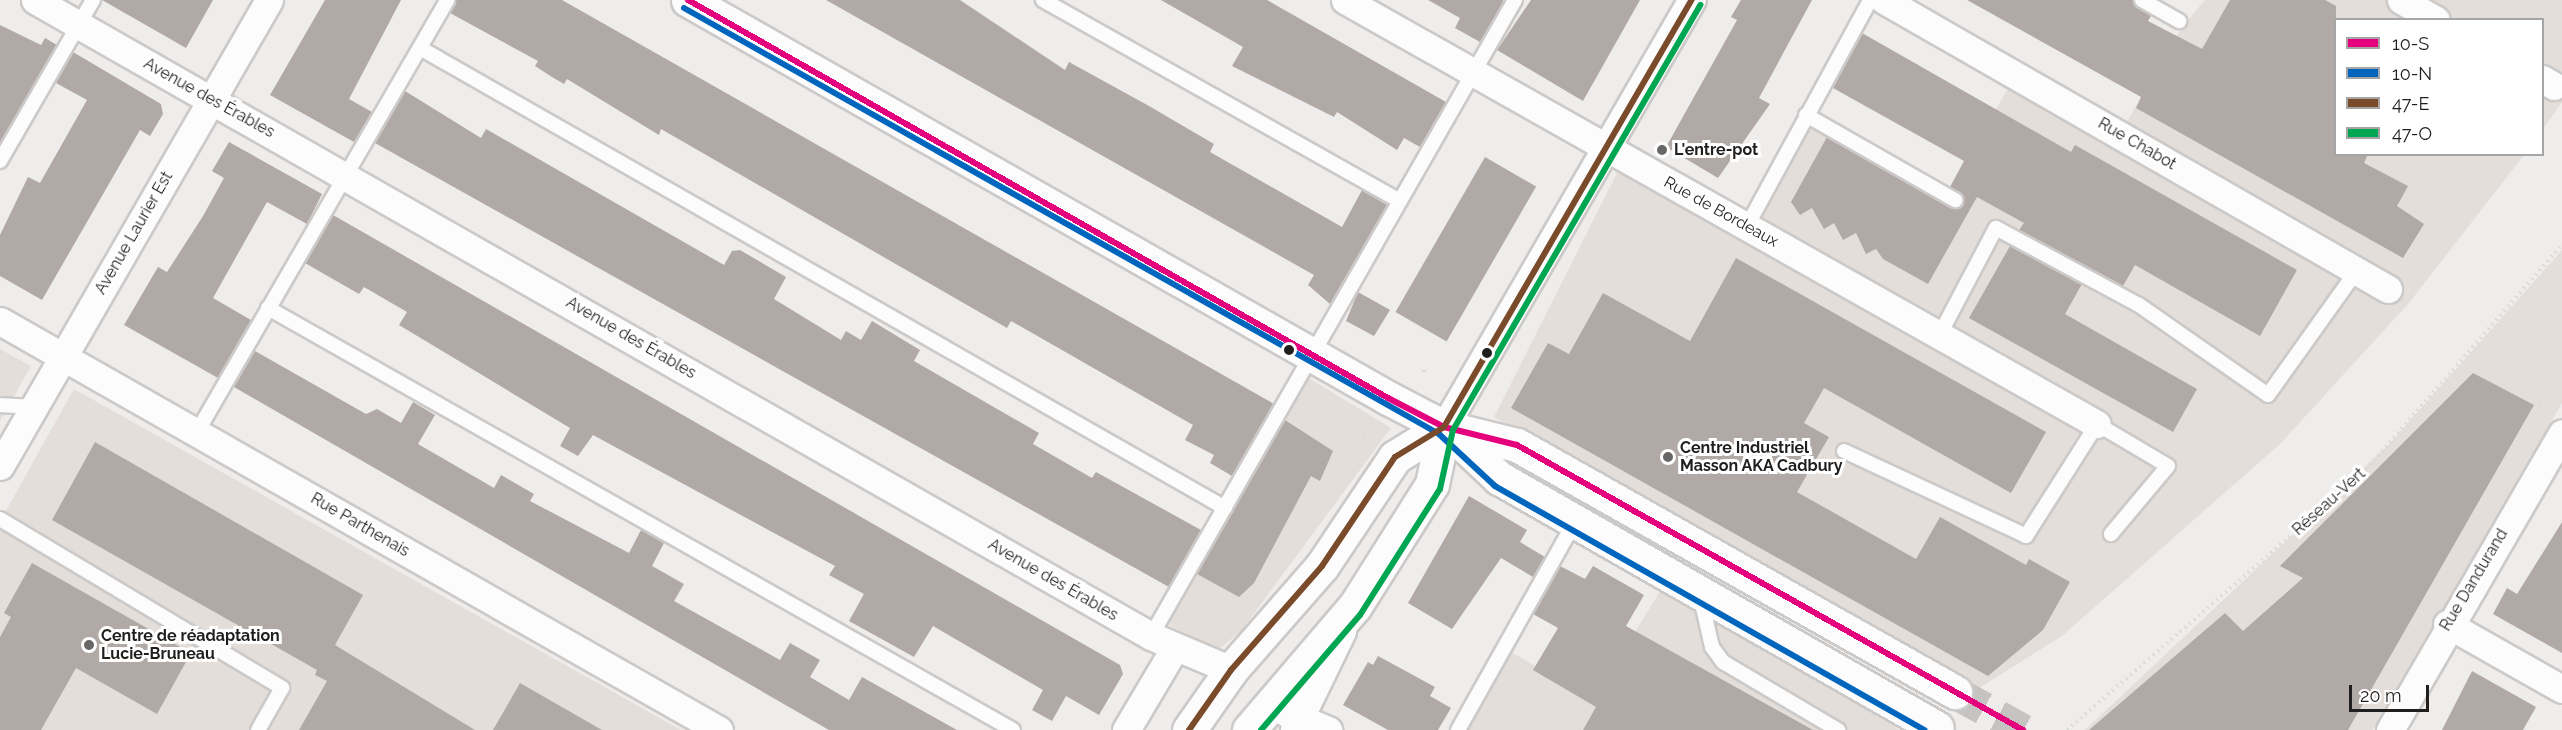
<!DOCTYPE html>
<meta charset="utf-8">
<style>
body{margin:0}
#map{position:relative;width:2562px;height:730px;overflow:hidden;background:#efedec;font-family:Raleway,sans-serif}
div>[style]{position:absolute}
.built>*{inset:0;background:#e4deda}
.building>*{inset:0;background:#b0a9a5;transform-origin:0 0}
.secondary-tunnel>*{height:33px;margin-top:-16.5px;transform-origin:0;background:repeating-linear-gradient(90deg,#c6c4c3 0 33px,transparent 0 49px)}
.path>*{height:4px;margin-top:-2px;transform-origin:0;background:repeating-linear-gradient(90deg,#d9d9d8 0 1.5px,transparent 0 6px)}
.roads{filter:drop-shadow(2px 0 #cccac9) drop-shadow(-2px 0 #cccac9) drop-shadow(0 2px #cccac9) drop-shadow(0 -2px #cccac9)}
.lane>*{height:14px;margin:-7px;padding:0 7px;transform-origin:7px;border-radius:7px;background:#fdfcfc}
.street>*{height:27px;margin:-13.5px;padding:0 13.5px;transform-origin:13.5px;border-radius:13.5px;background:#fdfcfc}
.secondary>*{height:33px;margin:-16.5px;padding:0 16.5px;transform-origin:16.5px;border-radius:16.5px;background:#fdfcfc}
.bus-1>*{height:6px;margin:-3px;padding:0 3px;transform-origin:3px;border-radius:3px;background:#e5007d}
.bus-2>*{height:6px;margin:-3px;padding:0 3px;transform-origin:3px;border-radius:3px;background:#0065bd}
.bus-3>*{height:6px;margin:-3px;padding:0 3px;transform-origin:3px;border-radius:3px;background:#7a4b2a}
.bus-4>*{height:6px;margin:-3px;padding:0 3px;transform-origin:3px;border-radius:3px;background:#00a651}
.dots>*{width:16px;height:16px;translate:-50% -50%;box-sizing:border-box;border:3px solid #fff;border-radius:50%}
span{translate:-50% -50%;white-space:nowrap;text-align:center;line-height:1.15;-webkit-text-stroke:6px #fff;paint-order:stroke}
.street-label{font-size:16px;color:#201f1e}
.poi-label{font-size:16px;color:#201f1e;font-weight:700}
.left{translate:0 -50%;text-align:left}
.legend{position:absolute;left:2334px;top:18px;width:210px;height:138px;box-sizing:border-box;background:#fff;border:2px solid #a6a5a5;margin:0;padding:8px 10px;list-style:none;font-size:18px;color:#201f1e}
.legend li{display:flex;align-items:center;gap:12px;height:30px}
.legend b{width:30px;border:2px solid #a6a5a5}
.scale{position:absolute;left:2349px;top:685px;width:80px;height:27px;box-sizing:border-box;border:3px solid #201f1e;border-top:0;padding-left:8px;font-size:18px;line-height:21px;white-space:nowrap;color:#201f1e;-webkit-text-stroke:4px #fff;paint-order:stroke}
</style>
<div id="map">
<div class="built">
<div style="clip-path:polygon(2205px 0,2396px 0,2429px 19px,2336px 20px,2336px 154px,2524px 155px,2409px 303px,2280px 444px,2062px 636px,1976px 690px,1494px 417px,1624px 159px,1746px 226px,1806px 115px,1947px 196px,2011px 83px,2117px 139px,2182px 27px)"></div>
<div style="clip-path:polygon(2418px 0,2562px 0,2562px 102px,2543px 129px,2542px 20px,2432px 19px)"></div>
<div style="clip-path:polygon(2562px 250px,2562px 403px,2373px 730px,2085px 730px,2389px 444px)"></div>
<div style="clip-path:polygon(0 349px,31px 366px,0 421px)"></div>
<div style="clip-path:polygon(1307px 377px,1391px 428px,1241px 631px,1218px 650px,1165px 623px)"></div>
<div style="clip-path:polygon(74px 389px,681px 730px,0 730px,0 521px)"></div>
<div style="clip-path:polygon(1662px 588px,1889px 723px,1899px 730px,1453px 730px,1502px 647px,1594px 699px)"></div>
</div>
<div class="building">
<div style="clip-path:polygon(102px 0,213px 0,186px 48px)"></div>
<div style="clip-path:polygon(325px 0,401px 0,349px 99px,372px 112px,354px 142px,270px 95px)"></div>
<div style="clip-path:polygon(456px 0,562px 0,1274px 404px,1232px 476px,1210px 463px,1214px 455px,1185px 440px,1193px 425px,1011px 321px,1007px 328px,661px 129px,659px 135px,567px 79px,564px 84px,552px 77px,535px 66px,538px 61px,450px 13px)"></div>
<div style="clip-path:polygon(826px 0,960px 0,1065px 70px,1069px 62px,1149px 106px,1214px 144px,1210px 152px,1342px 227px,1362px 190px,1387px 205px,1330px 304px,1308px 285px,1314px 275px)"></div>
<div style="clip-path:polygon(1161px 0,1267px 0,1446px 102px,1420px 147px,1404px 138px,1397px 150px,1337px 112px,1334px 117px,1232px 66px,1243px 47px)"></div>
<div style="clip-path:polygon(1428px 0,1502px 0,1504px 1px,1480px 42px,1455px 28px,1460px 18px)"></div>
<div style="clip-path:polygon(1531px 0,1640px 0,1583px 101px,1497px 50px)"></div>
<div style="clip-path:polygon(1741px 0,1812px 0,1759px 98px,1770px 104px,1718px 178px,1666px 147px,1737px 20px,1731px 17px)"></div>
<div style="clip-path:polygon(1967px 0,2133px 0,2151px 16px,2148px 21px,2202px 49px,2230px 0,2325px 0,2336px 6px,2336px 154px,2368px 154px,2364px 163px,2408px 186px,2397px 206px,2424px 224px,2403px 258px,2136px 108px,2141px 97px)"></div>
<div style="clip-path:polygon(0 25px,41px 45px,45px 38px,57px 45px,0 143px)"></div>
<div style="clip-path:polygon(1862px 33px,2071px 152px,2075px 145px,2297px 270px,2260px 336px,2135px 265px,2123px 286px,2019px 230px,2024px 223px,1977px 197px,1928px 284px,1883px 259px,1876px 249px,1866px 254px,1856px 233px,1843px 240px,1834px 223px,1824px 229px,1812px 208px,1800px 215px,1791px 202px,1827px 137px,1951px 208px,1963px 204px,1962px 195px,1950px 187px,1964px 161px,1833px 88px)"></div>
<div style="clip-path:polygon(73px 52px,161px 104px,163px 114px,150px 136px,140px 130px,42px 300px,0 276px,0 235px,28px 177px,40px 183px,87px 100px,56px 83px)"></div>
<div style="clip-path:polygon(405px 91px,481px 138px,486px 129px,724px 265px,732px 251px,740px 250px,786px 277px,774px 299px,841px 340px,846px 331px,861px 340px,872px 321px,920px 350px,914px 361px,1039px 433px,1033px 444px,1092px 478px,1096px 472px,1201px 530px,1169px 587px,375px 143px)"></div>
<div style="clip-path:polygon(229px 142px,322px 194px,307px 224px,267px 202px,213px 298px,251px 320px,218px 378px,124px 325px,158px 267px,167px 272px,203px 216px,224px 178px,212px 171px)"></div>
<div style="left:1485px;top:157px;width:59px;height:179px;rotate:30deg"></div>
<div style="clip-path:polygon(333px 215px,1120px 665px,1123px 674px,1099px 715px,1066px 696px,1052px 721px,1032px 710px,1043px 690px,933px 626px,914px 657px,849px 621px,864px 594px,829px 575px,835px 566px,593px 435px,578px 456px,560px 446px,570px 428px,399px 325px,407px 312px,364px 287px,359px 294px,305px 263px)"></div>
<div style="clip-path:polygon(2010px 246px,2082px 284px,2065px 314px,2197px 389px,2173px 432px,1969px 318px)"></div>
<div style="clip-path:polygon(1736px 258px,2046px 432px,2011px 493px,1824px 388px,1804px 423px,1829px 437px,1797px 492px,1916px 559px,1940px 517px,2026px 565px,2029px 559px,2070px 582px,2043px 630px,1988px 676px,1511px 408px,1548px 343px,1569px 354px,1603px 293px,1690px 341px)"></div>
<div style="clip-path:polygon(1358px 292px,1390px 310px,1374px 336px,1346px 321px)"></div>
<div style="clip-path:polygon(255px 351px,366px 414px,377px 409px,401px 423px,413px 402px,435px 415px,418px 444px,494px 488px,501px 475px,534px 494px,530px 501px,629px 553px,641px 530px,664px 543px,652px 566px,684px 584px,674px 601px,780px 660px,790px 643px,820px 660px,810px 677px,849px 700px,862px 677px,957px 730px,829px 730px,234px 387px)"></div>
<div style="clip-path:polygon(2473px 373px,2534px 405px,2348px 730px,2089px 730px,2225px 613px,2243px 631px,2303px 578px,2280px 566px)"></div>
<div style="clip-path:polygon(1285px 420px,1333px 451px,1320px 481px,1311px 476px,1254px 583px,1239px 597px,1197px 574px)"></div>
<div style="clip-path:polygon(95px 442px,363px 595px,335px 645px,475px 730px,299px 730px,327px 681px,315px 675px,317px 670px,52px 520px)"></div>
<div style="clip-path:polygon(1469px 496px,1527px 530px,1520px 542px,1545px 557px,1533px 577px,1501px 558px,1452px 629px,1408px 603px)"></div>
<div style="clip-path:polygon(2562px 522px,2562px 653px,2493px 614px,2507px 588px,2517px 594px)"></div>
<div style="clip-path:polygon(32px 563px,191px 653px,157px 714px,76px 668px,41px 730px,0 730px,0 637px,11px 617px,4px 613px)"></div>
<div style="clip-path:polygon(1560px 566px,1585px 579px,1593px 566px,1644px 595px,1626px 626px,1813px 730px,1583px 730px,1596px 707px,1533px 670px,1558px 628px,1533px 614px)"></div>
<div style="clip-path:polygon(1378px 656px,1435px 687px,1430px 696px,1451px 708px,1438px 730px,1388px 730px,1343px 705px,1368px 662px,1373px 665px)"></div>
<div style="clip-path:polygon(2472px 671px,2536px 707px,2523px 730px,2442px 730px)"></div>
<div style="clip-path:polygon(520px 683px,602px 730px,493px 730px)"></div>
</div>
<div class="secondary-tunnel">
<div style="left:1955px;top:692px;width:78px;rotate:29.2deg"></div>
</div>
<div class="path">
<div style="left:1424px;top:370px;width:5px;rotate:90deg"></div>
<div style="left:2539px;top:403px;width:4px;rotate:34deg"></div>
<div style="left:1363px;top:433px;width:4px;rotate:-14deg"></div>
<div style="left:2067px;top:730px;width:391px;rotate:-41deg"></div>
<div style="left:2362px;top:474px;width:304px;rotate:-48.9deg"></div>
</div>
<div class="roads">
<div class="lane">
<div style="left:1043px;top:0;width:409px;rotate:29.4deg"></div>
<div style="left:2142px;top:0;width:43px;rotate:29.6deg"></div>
<div style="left:420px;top:48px;width:927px;rotate:29.74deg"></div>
<div style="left:1806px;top:115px;width:172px;rotate:29.7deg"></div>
<div style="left:0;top:161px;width:186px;rotate:-60deg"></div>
<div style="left:1747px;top:226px;width:257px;rotate:-61.4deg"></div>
<div style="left:268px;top:308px;width:856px;rotate:29.53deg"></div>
<div style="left:1940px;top:334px;width:120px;rotate:-62.2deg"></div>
<div style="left:1996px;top:228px;width:162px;rotate:28.3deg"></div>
<div style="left:2139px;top:305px;width:157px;rotate:34.9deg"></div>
<div style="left:2268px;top:395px;width:155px;rotate:-54.5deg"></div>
<div style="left:0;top:405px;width:34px;rotate:3deg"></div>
<div style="left:197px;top:432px;width:499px;rotate:-59.9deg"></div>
<div style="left:1844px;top:451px;width:201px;rotate:25deg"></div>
<div style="left:2026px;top:536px;width:133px;rotate:-57.6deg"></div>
<div style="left:2097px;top:424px;width:82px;rotate:30.6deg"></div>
<div style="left:2168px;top:466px;width:89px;rotate:130deg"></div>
<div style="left:0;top:519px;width:329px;rotate:30.9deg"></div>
<div style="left:282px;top:688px;width:48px;rotate:119.7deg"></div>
<div style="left:1701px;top:599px;width:49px;rotate:77.1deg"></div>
<div style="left:1712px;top:647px;width:19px;rotate:54deg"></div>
<div style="left:1723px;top:662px;width:134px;rotate:30.6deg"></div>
<div style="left:1151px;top:636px;width:733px;rotate:-60.22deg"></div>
<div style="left:1458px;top:730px;width:237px;rotate:-60.7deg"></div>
</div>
<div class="street">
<div style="left:35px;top:0;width:1285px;rotate:29.68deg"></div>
<div style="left:1151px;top:636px;width:87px;rotate:23deg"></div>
<div style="left:1345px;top:0;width:863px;rotate:29.42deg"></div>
<div style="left:1884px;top:0;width:581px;rotate:29.83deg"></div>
<div style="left:2401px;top:0;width:40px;rotate:29.7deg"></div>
<div style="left:2542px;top:79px;width:14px;rotate:30deg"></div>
<div style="left:0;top:321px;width:827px;rotate:29.63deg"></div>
<div style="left:1444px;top:427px;width:494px;rotate:-59.9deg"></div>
<div style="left:0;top:466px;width:538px;rotate:-60deg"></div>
<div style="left:2447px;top:624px;width:132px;rotate:29.5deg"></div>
<div style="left:1285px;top:712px;width:47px;rotate:22.7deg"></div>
<div style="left:1126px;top:730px;width:94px;rotate:-59.3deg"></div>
<div style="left:1294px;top:730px;width:110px;rotate:-64.1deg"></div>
<div style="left:2390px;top:730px;width:343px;rotate:-59.9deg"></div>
</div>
<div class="secondary">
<div style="left:688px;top:0;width:805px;rotate:29.62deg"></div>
<div style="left:1388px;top:398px;width:63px;rotate:27.4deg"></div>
<div style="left:1444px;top:427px;width:75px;rotate:13.9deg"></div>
<div style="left:1517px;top:445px;width:503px;rotate:29.42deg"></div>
<div style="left:1448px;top:430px;width:70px;rotate:43.3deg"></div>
<div style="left:1499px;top:478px;width:504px;rotate:29.72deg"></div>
<div style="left:1189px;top:730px;width:73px;rotate:-55deg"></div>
<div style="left:1231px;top:670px;width:138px;rotate:-48.8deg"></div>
<div style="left:1322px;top:566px;width:131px;rotate:-56.2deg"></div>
<div style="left:1395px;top:457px;width:57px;rotate:-31.5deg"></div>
<div style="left:1249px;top:730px;width:163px;rotate:-49.5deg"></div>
<div style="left:1355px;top:606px;width:144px;rotate:-57.7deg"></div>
<div style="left:1432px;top:484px;width:58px;rotate:-78.1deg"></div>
</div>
</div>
<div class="bus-1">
<div style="left:688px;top:0;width:805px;rotate:29.62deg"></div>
<div style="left:1388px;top:398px;width:63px;rotate:27.4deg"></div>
<div style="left:1444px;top:427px;width:75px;rotate:13.9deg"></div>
<div style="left:1517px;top:445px;width:581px;rotate:29.39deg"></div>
</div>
<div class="bus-2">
<div style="left:684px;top:8px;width:867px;rotate:29.43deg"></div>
<div style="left:1439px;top:434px;width:76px;rotate:42.9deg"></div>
<div style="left:1495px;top:486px;width:494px;rotate:29.6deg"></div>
</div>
<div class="bus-3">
<div style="left:1189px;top:730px;width:73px;rotate:-55deg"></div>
<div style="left:1231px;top:670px;width:138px;rotate:-48.8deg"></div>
<div style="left:1322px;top:566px;width:131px;rotate:-56.2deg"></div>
<div style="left:1395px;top:457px;width:57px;rotate:-31.5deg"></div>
<div style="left:1444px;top:427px;width:494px;rotate:-59.9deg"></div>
</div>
<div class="bus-4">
<div style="left:1261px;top:730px;width:152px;rotate:-49.3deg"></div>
<div style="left:1360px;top:615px;width:149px;rotate:-57.6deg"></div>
<div style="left:1440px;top:489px;width:60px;rotate:-77.6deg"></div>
<div style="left:1453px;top:430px;width:492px;rotate:-59.8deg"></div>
</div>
<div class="dots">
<div style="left:1662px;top:150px;background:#686766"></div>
<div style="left:1289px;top:350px;background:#201f1e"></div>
<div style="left:1487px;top:353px;background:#201f1e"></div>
<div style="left:1668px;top:457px;background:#686766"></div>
<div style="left:89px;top:645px;background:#686766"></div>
</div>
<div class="street-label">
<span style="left:209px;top:98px;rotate:29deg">Avenue des Érables</span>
<span style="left:2137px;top:144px;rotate:30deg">Rue Chabot</span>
<span style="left:1721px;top:212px;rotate:29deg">Rue de Bordeaux</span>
<span style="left:134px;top:233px;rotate:-60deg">Avenue Laurier Est</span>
<span style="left:631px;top:338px;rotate:30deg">Avenue des Érables</span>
<span style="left:2329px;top:502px;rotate:-42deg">Réseau-Vert</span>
<span style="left:360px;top:525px;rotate:30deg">Rue Parthenais</span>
<span style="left:1053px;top:580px;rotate:30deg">Avenue des Érables</span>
<span style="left:2474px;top:580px;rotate:-59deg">Rue Dandurand</span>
</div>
<div class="poi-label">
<span class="left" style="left:1674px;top:150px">L'entre-pot</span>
<span class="left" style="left:1680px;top:457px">Centre Industriel<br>Masson AKA Cadbury</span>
<span class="left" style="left:101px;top:645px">Centre de réadaptation<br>Lucie-Bruneau</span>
</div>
<ul class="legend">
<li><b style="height:8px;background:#e5007d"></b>10-S</li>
<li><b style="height:8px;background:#0065bd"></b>10-N</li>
<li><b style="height:8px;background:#7a4b2a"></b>47-E</li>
<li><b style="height:8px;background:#00a651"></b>47-O</li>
</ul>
<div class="scale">20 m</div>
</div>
